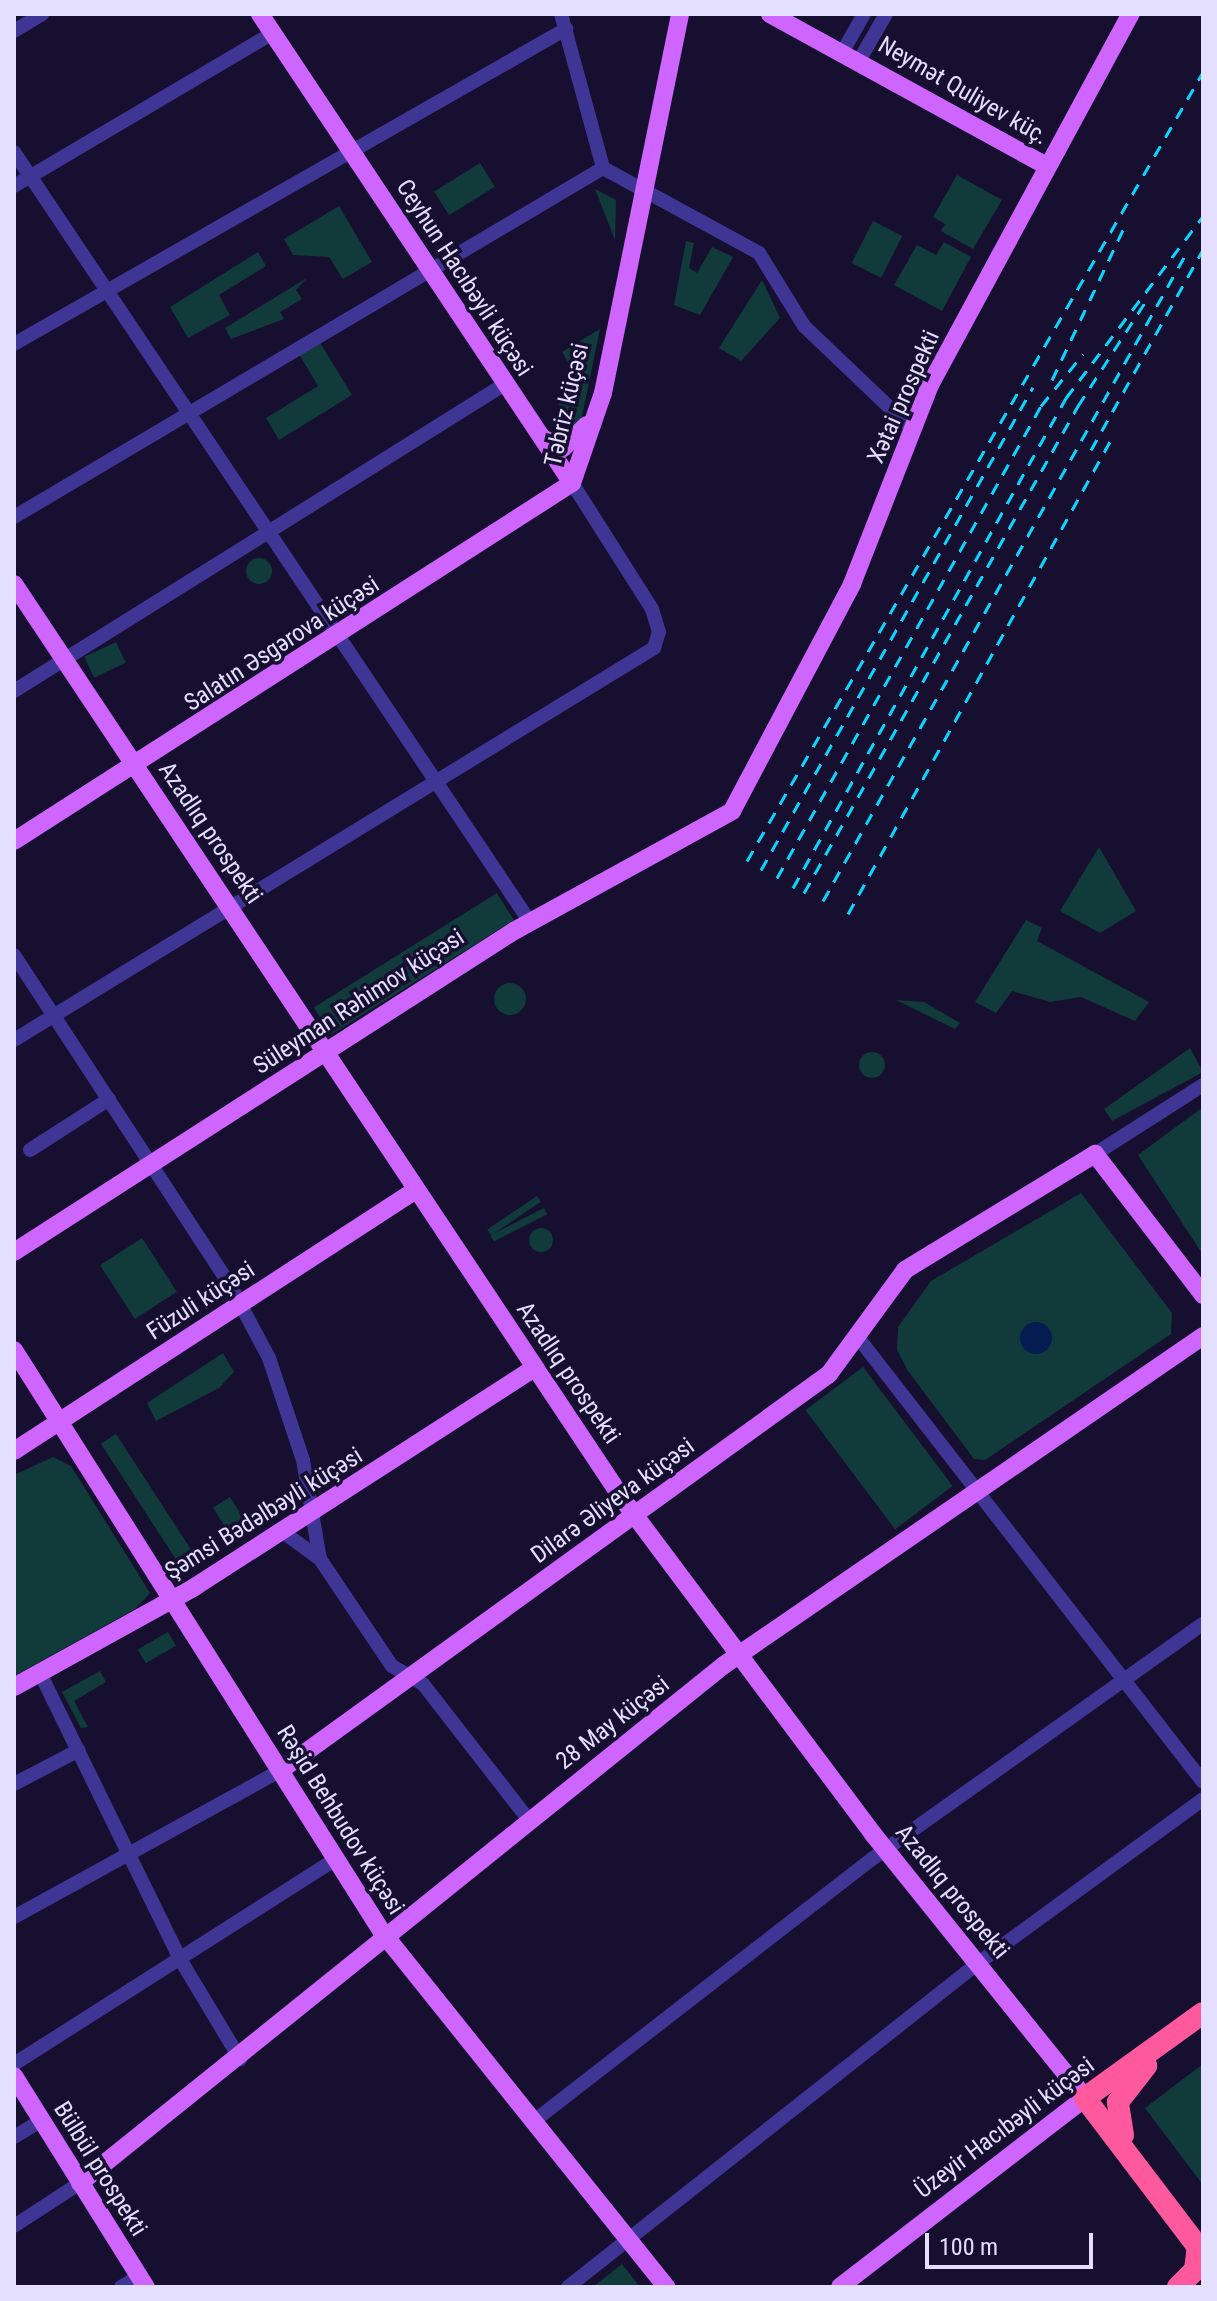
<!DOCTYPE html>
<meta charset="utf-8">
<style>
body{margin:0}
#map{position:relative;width:1217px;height:2301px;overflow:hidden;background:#170f30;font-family:"Roboto Condensed",sans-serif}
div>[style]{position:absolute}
.green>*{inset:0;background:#113a3b;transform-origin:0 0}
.round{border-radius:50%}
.water>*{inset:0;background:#051c53}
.minor>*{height:14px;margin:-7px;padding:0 7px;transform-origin:7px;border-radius:7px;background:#3f3594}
.major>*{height:18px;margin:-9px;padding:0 9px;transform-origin:9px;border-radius:9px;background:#cf65ff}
.highway>*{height:22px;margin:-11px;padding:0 11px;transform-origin:11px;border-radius:11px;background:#ff599e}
.rail>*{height:3px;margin-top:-1.5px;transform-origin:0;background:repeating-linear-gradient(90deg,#0ad7ff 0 12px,transparent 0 22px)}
span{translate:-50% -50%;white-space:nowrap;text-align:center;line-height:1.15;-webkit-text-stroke:7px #170f30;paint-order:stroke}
.street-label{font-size:24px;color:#e4deff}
.frame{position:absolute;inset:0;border:16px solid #e4deff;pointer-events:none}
.scale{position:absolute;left:925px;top:2233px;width:168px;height:36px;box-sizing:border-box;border:4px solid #e4deff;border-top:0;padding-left:10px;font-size:24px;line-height:28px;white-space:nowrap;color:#e4deff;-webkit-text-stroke:6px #170f30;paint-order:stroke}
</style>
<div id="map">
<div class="green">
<div style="left:480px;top:163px;width:28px;height:54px;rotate:58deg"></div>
<div style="clip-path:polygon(957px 175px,1002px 200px,973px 249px,941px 231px,945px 224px,933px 217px)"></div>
<div style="clip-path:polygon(595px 189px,616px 200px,615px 240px)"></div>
<div style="clip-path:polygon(339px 206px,372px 262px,343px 279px,329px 257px,293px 255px,284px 239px)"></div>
<div style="left:873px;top:221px;width:33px;height:47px;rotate:27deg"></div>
<div style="clip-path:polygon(686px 241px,694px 243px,689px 268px,697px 273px,712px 247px,733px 257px,700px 315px,674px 305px)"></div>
<div style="clip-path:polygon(944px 242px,971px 257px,942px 311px,894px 285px,917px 245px,936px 255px)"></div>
<div style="clip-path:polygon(258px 252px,266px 266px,219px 295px,230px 315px,188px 338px,170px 307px)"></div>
<div style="clip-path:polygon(307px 278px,296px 290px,302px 299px,280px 312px,284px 319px,231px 339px,225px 328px)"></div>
<div style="clip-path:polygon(762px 280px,780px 318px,741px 361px,719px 348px)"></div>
<div style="clip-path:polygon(600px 329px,579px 431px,563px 441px,557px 432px,569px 423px,558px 406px,571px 367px,562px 352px)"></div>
<div style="clip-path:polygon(319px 341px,352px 395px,279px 440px,266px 418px,318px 386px,299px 354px)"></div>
<div class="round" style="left:246px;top:558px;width:26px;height:26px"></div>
<div style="left:116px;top:642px;width:23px;height:35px;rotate:65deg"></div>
<div style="clip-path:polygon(1099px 847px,1136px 911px,1100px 933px,1060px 911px)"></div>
<div style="left:497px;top:893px;width:32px;height:216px;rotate:58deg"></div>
<div style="clip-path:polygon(1026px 920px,1042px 928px,1037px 941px,1149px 1002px,1135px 1021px,1081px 997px,1050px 1002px,1012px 991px,996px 1013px,975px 1002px)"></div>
<div class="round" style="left:494px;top:983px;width:32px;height:32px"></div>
<div style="clip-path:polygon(896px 1000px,924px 1002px,960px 1023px,955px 1029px)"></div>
<div style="clip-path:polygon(1190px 1048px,1203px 1072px,1112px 1121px,1104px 1109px)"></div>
<div class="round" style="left:859px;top:1052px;width:26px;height:26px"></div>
<div style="clip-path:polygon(1203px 1107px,1203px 1255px,1138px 1155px)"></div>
<div style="clip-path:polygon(1081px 1193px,1172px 1313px,1171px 1334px,985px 1460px,974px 1459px,908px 1371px,897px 1350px,898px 1327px,931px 1281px)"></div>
<div style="left:537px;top:1196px;width:7px;height:60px;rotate:56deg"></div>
<div style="left:544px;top:1208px;width:7px;height:60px;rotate:63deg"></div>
<div class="round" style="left:529px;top:1228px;width:24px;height:24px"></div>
<div style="left:142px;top:1238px;width:64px;height:50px;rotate:57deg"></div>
<div style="clip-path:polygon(223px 1353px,234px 1372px,219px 1388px,156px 1421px,147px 1403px)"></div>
<div style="left:863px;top:1367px;width:149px;height:72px;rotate:53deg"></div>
<div style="left:116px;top:1434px;width:152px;height:18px;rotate:57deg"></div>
<div style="clip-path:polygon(53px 1457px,71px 1466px,150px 1593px,135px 1609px,14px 1676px,14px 1475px)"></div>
<div style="left:230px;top:1497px;width:41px;height:20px;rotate:58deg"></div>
<div style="left:168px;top:1632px;width:16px;height:35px;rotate:60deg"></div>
<div style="clip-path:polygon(100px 1671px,106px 1682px,74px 1701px,88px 1727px,81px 1728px,62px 1692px)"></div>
<div style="clip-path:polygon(1203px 2064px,1203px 2185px,1145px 2108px)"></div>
<div style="clip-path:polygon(622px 2264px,640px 2287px,593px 2287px)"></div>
</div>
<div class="water">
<div class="round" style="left:1020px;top:1322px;width:32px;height:32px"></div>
</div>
<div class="minor">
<div style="left:561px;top:14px;width:160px;rotate:74.7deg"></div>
<div style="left:14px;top:31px;width:33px;rotate:-31deg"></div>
<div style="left:843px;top:51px;width:43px;rotate:-60.4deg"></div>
<div style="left:860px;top:59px;width:52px;rotate:-60deg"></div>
<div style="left:14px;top:152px;width:927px;rotate:56.17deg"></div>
<div style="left:603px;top:168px;width:178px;rotate:28.6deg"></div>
<div style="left:759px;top:253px;width:86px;rotate:58.3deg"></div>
<div style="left:804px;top:326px;width:149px;rotate:43.6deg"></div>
<div style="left:14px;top:186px;width:301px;rotate:-30.6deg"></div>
<div style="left:14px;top:344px;width:636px;rotate:-29.71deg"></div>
<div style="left:14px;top:517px;width:685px;rotate:-30.65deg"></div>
<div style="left:14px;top:691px;width:579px;rotate:-32.02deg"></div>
<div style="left:14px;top:955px;width:392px;rotate:56.8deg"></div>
<div style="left:229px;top:1283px;width:85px;rotate:61.9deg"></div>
<div style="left:269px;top:1358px;width:108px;rotate:71.6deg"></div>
<div style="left:303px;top:1460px;width:100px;rotate:80.3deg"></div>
<div style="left:14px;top:1040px;width:751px;rotate:-31.49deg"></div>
<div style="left:654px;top:648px;width:17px;rotate:-73deg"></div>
<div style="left:659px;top:632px;width:24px;rotate:-107deg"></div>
<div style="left:652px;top:609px;width:149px;rotate:-122.4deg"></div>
<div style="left:30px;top:1150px;width:94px;rotate:-32.8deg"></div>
<div style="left:1095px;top:1154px;width:128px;rotate:-32.6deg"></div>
<div style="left:860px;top:1340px;width:559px;rotate:52.19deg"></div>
<div style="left:283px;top:1532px;width:46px;rotate:36.1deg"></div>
<div style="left:320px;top:1559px;width:129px;rotate:56.1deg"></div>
<div style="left:392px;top:1666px;width:36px;rotate:30deg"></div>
<div style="left:423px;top:1684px;width:172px;rotate:52.1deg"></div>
<div style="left:40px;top:1673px;width:318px;rotate:63.9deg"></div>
<div style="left:180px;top:1959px;width:117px;rotate:59deg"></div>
<div style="left:14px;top:1784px;width:73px;rotate:-27.6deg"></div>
<div style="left:14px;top:1917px;width:305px;rotate:-28.8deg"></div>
<div style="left:14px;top:2064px;width:382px;rotate:-32.5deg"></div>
<div style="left:534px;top:2121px;width:428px;rotate:-37.8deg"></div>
<div style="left:872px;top:1859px;width:406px;rotate:-35.4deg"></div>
<div style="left:14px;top:2137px;width:31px;rotate:-31deg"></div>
<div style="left:14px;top:2226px;width:79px;rotate:-33.1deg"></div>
<div style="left:121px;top:2287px;width:21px;rotate:-31deg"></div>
<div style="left:568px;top:2287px;width:521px;rotate:-38.3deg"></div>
<div style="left:977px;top:1964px;width:280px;rotate:-36.1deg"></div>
</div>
<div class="major">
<div style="left:260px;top:14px;width:563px;rotate:56.37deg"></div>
<div style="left:770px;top:14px;width:316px;rotate:28.8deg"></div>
<div style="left:544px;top:439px;width:21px;rotate:25deg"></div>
<div style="left:563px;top:448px;width:33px;rotate:-44deg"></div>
<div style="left:14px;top:584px;width:1101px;rotate:56.37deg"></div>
<div style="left:624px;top:1501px;width:416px;rotate:53.2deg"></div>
<div style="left:873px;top:1834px;width:339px;rotate:51.2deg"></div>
<div style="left:1085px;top:2098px;width:309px;rotate:142.4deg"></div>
<div style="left:14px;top:841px;width:663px;rotate:-32.68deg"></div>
<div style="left:572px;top:483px;width:95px;rotate:-71deg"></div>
<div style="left:603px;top:393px;width:387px;rotate:-78.5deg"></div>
<div style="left:14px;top:1252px;width:594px;rotate:-32.7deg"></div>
<div style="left:514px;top:931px;width:249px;rotate:-28.8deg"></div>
<div style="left:732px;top:811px;width:257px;rotate:-62.1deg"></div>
<div style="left:852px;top:584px;width:214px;rotate:-68.6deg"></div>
<div style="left:930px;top:385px;width:422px;rotate:-61.6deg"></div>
<div style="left:14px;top:1350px;width:689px;rotate:57.69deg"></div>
<div style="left:382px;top:1932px;width:455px;rotate:51.3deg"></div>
<div style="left:14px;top:1451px;width:478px;rotate:-33deg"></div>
<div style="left:14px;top:1687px;width:205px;rotate:-28.9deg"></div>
<div style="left:193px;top:1588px;width:404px;rotate:-32.8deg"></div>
<div style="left:281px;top:1770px;width:676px;rotate:-35.85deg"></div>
<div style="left:829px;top:1374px;width:129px;rotate:-53.8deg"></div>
<div style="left:905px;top:1270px;width:223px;rotate:-31.4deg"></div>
<div style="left:1095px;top:1154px;width:178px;rotate:52.5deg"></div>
<div style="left:14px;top:2076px;width:249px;rotate:58deg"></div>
<div style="left:80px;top:2183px;width:826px;rotate:-38.81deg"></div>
<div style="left:724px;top:1665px;width:581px;rotate:-34.48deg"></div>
</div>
<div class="highway">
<div style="left:1123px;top:2135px;width:33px;rotate:-99deg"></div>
<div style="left:1118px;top:2102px;width:46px;rotate:-52.1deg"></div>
<div style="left:1178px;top:2287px;width:24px;rotate:-45deg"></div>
<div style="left:1195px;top:2270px;width:23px;rotate:-83deg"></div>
<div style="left:1198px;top:2247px;width:187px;rotate:-127.2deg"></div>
<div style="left:1085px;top:2098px;width:145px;rotate:-35.8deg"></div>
</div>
<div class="rail">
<div style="left:1052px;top:380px;width:168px;rotate:-64.7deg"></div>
<div style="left:1091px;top:450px;width:229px;rotate:-60.8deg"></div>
<div style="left:747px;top:861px;width:911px;rotate:-59.97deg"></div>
<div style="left:761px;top:870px;width:554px;rotate:-60.61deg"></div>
<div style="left:777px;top:878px;width:541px;rotate:-60.78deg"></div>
<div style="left:1041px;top:406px;width:67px;rotate:-51.1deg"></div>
<div style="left:793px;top:888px;width:561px;rotate:-60.88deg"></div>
<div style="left:1066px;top:398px;width:228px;rotate:-53deg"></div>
<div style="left:804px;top:893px;width:559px;rotate:-60.64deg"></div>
<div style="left:1078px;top:406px;width:125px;rotate:-57.1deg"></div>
<div style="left:823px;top:901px;width:744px;rotate:-60.71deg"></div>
<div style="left:848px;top:914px;width:544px;rotate:-60.99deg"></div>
</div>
<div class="street-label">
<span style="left:963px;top:91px;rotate:30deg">Neymət Quliyev küç.</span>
<span style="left:464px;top:278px;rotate:57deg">Ceyhun Hacıbəyli küçəsi</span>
<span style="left:904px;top:397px;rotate:-66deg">Xətai prospekti</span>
<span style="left:567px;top:405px;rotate:-77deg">Təbriz küçəsi</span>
<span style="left:282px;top:644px;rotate:-33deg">Salatın Əsgərova küçəsi</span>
<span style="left:210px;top:833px;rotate:56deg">Azadlıq prospekti</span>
<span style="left:359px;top:1002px;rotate:-33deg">Süleyman Rəhimov küçəsi</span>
<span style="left:201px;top:1301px;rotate:-33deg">Füzuli küçəsi</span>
<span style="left:568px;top:1373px;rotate:56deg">Azadlıq prospekti</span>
<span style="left:613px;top:1501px;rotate:-36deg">Dilarə Əliyeva küçəsi</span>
<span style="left:264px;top:1514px;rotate:-32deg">Şəmsi Bədəlbəyli küçəsi</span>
<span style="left:613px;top:1723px;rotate:-38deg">28 May küçəsi</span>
<span style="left:340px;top:1820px;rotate:58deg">Rəşid Behbudov küçəsi</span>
<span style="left:952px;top:1892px;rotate:51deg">Azadlıq prospekti</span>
<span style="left:1005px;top:2128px;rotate:-37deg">Üzeyir Hacıbəyli küçəsi</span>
<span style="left:100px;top:2169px;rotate:58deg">Bülbül prospekti</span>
</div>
<div class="frame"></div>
<div class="scale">100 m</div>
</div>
